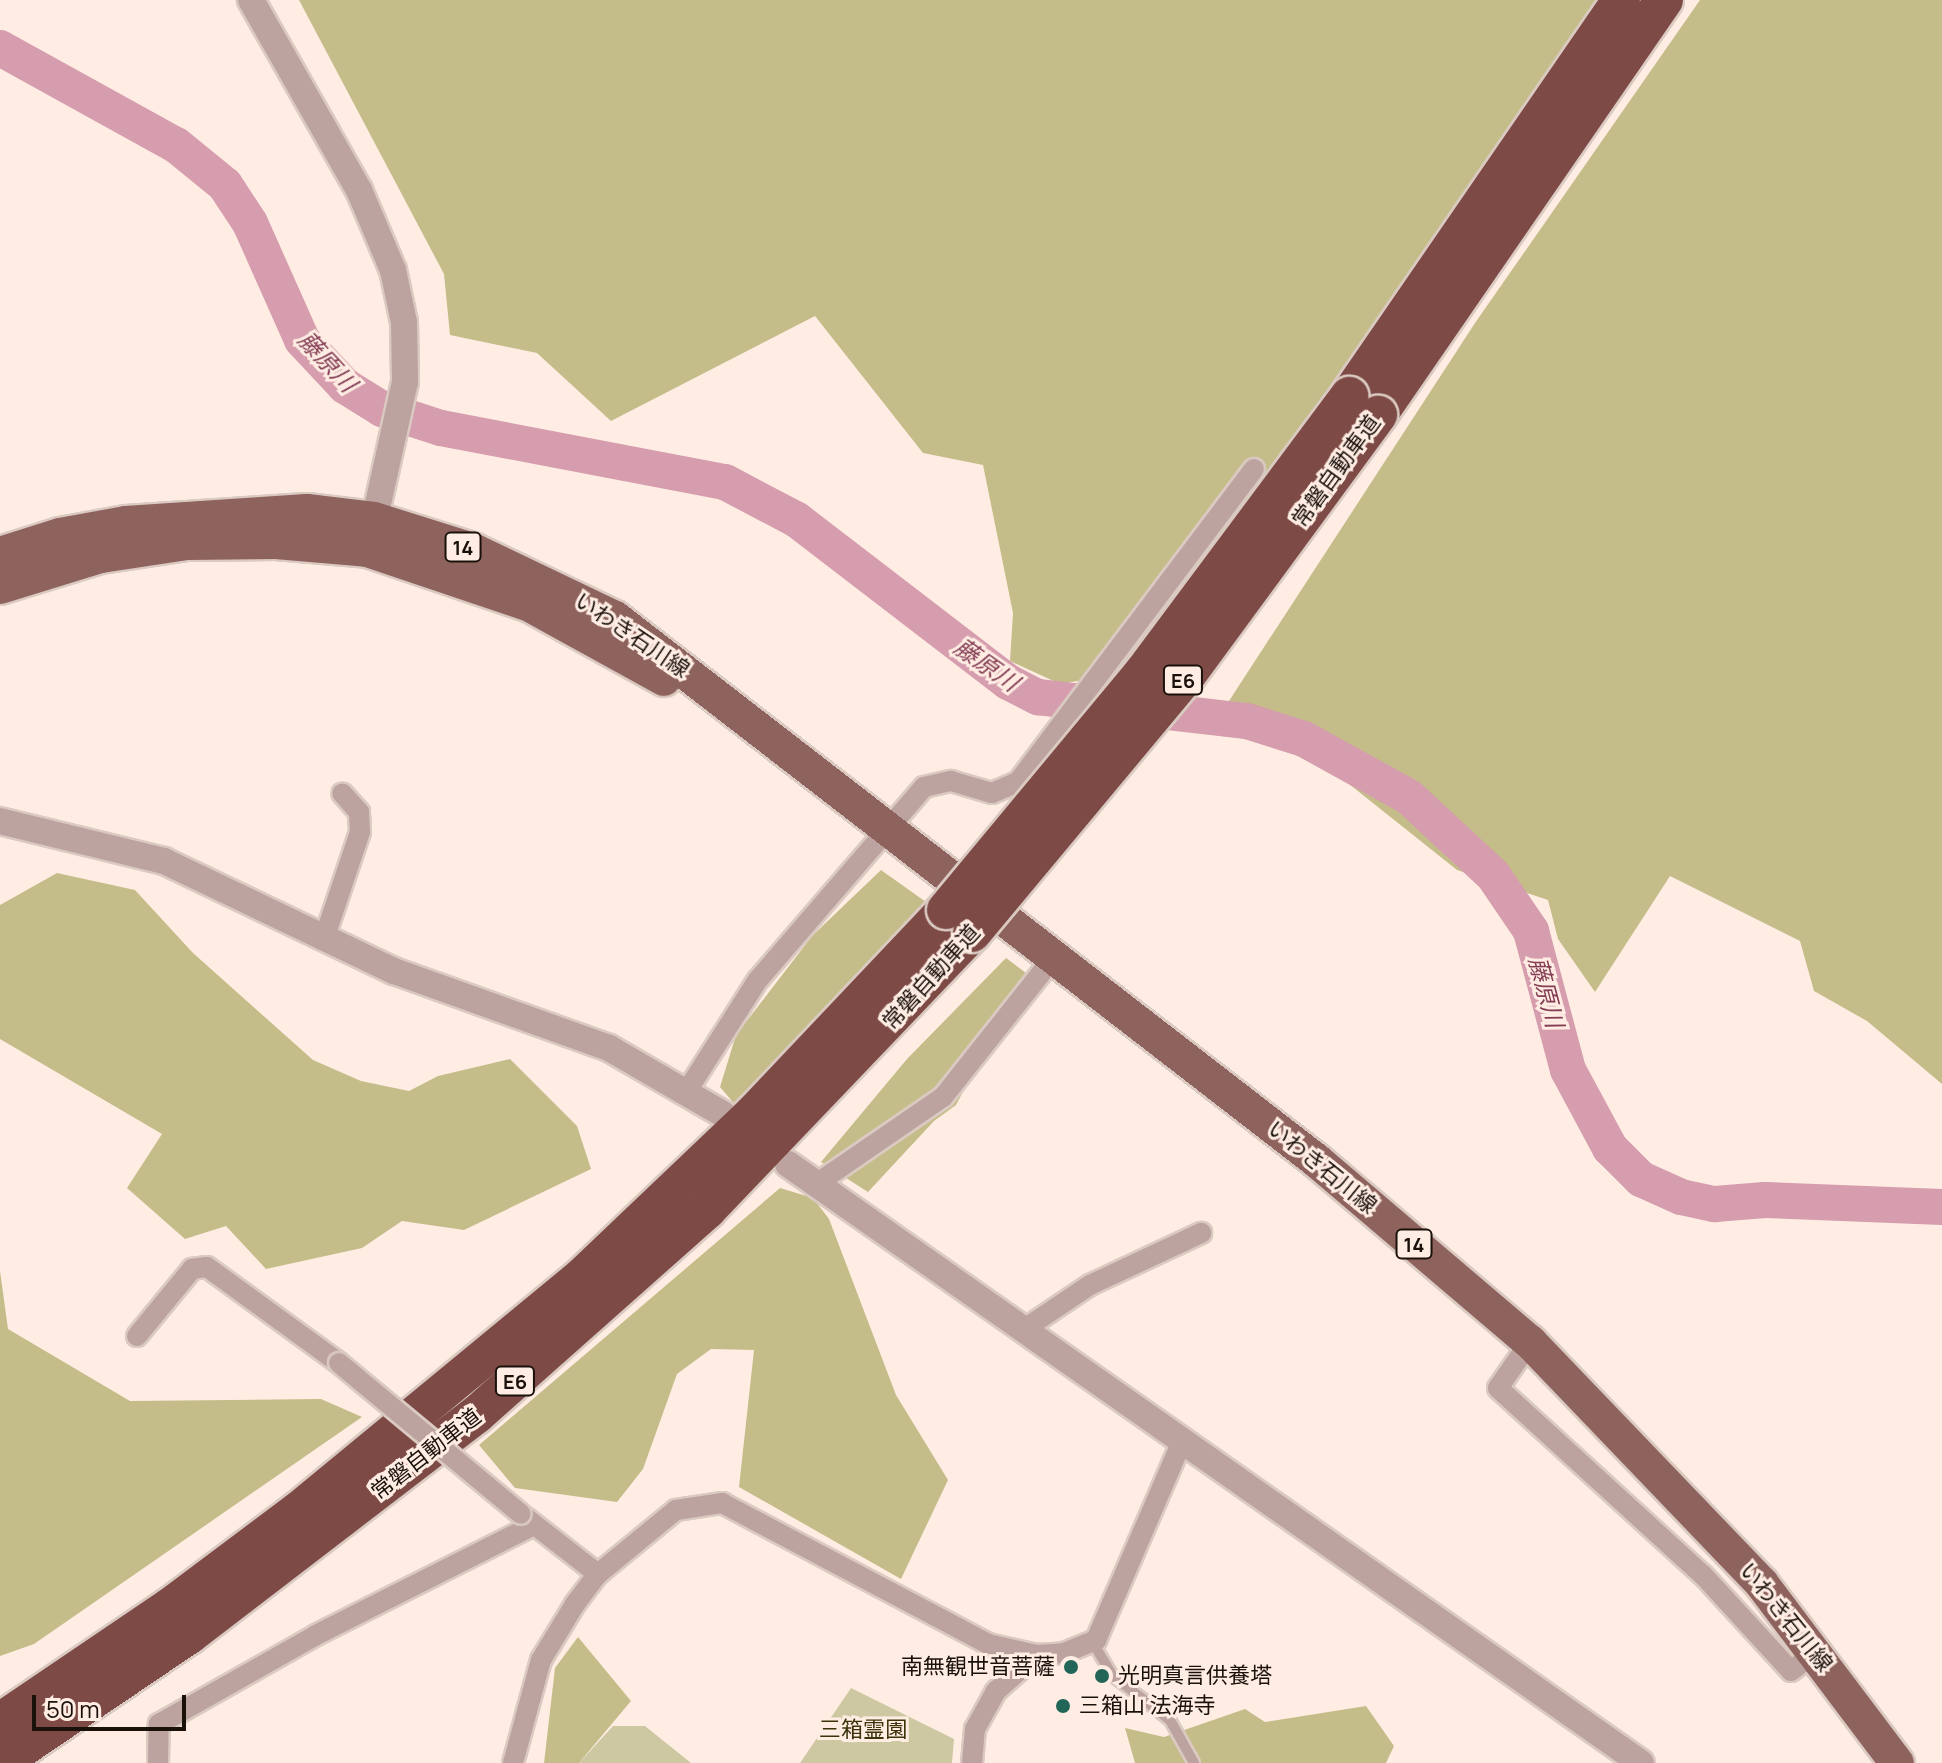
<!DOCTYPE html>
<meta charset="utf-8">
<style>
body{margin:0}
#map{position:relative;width:1942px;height:1763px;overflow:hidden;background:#ffede4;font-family:Manrope,"Noto Sans JP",sans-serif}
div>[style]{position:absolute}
.green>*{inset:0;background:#cdc8a2}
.forest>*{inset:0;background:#c5bd89}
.river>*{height:36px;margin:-18px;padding:0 18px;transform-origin:18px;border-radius:18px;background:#d59dad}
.roads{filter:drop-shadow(2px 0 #dacac1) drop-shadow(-2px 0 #dacac1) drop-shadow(0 2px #dacac1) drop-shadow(0 -2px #dacac1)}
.service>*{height:10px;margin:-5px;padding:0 5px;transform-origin:5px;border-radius:5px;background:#bda3a0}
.minor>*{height:20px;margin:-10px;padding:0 10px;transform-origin:10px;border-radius:10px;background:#bda3a0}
.tertiary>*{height:26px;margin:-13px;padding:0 13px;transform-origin:13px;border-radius:13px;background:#bda3a0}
.primary>*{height:34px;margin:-17px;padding:0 17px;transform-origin:17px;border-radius:17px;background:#8e625d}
.motorway>*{height:38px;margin:-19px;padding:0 19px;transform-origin:19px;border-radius:19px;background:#7d4a46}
.bridges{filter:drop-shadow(2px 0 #dacac1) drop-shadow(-2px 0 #dacac1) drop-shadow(0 2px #dacac1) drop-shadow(0 -2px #dacac1)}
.minor-bridge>*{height:20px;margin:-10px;padding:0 10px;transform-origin:10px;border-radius:10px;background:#bda3a0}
.motorway-bridge>*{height:38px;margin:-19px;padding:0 19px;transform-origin:19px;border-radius:19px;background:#7d4a46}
.dots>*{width:22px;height:22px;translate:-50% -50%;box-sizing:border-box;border:4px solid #ffede4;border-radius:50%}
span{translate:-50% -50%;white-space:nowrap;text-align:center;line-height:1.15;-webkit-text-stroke:6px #ffede4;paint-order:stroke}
.shield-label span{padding:2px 6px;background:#ffede4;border:2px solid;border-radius:6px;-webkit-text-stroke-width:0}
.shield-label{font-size:20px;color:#1a110b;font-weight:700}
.street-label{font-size:22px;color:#1a110b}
.poi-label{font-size:22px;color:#1a110b}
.right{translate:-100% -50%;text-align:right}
.left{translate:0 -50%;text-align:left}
.park-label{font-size:22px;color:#3b340a}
.water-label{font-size:24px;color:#833d54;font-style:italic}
.scale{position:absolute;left:32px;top:1695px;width:154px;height:36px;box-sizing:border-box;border:4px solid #1a110b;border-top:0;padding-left:10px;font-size:24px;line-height:28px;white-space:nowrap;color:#1a110b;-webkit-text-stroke:6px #ffede4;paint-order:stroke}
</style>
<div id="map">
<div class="green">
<div style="clip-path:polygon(851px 1688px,954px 1739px,952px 1763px,800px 1763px)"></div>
<div style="clip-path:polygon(613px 1726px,645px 1726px,691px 1763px,579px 1763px)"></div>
</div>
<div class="forest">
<div style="clip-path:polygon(299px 0,1600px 0,1277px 485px,1161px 608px,1124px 673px,1060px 684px,1010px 661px,1013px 613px,983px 465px,923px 453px,815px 316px,611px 421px,537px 353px,450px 335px,444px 274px)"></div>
<div style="clip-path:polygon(1700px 0,1942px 0,1942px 1084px,1867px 1021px,1814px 991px,1800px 941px,1670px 876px,1595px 992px,1558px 939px,1548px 900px,1457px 870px,1339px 776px,1227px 704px,1475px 323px)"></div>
<div style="clip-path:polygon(881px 870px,933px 907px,738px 1108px,720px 1087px,736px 1035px,812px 936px)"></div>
<div style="clip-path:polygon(57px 873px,135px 890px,193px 953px,313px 1060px,361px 1081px,409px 1091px,438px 1076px,510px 1059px,577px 1126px,591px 1169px,464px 1230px,402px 1221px,362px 1248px,266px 1269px,226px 1226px,185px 1239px,127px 1188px,162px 1134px,0 1039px,0 905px)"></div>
<div style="clip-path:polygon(1006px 958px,1026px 973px,956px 1105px,934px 1121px,868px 1192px,821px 1162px,907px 1059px)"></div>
<div style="clip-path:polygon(780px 1188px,813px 1198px,829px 1219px,896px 1395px,948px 1480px,901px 1579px,739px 1487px,754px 1350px,711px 1349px,677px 1374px,643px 1469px,617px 1502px,515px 1488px,479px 1445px)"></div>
<div style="clip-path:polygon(0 1271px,8px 1329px,130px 1401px,321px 1399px,362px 1417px,34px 1644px,0 1656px)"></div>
<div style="clip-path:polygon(578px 1637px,631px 1701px,579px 1763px,544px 1763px,555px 1668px)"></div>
<div style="clip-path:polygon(1366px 1706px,1394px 1746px,1386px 1763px,1135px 1763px,1125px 1728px,1164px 1737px,1245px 1709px,1265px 1722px)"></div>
</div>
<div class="river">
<div style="left:0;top:48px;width:201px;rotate:28.9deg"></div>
<div style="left:176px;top:145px;width:63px;rotate:39.2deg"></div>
<div style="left:225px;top:185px;width:45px;rotate:56.7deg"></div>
<div style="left:250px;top:223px;width:128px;rotate:66deg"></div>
<div style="left:302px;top:340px;width:63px;rotate:46.9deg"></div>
<div style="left:345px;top:386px;width:44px;rotate:31.9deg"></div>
<div style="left:382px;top:409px;width:62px;rotate:17.9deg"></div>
<div style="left:441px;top:428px;width:289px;rotate:10.8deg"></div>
<div style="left:725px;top:482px;width:81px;rotate:27.8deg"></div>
<div style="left:797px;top:520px;width:266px;rotate:37.5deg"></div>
<div style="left:1008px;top:682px;width:34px;rotate:27deg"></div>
<div style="left:1038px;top:697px;width:210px;rotate:6.6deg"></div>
<div style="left:1247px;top:721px;width:60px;rotate:17.5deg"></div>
<div style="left:1304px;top:739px;width:120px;rotate:28.9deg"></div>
<div style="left:1409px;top:797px;width:115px;rotate:42.9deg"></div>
<div style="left:1493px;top:875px;width:68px;rotate:55.8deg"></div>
<div style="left:1531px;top:931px;width:144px;rotate:75.1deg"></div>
<div style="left:1568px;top:1070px;width:89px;rotate:61.7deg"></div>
<div style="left:1610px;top:1148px;width:44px;rotate:45deg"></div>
<div style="left:1641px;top:1179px;width:44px;rotate:24.2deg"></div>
<div style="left:1681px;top:1197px;width:35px;rotate:12deg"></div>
<div style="left:1715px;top:1204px;width:50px;rotate:-4.6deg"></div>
<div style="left:1765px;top:1200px;width:177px;rotate:2.3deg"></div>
</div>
<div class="roads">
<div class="service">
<div style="left:1093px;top:1643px;width:39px;rotate:59deg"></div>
<div style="left:1113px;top:1676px;width:72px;rotate:37.7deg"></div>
<div style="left:1170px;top:1720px;width:49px;rotate:60.8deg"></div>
</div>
<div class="minor">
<div style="left:324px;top:939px;width:113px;rotate:-71.4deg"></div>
<div style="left:360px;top:832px;width:20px;rotate:-93deg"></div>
<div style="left:359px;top:812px;width:25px;rotate:-132deg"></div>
<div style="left:687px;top:1091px;width:130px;rotate:-57.5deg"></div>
<div style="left:757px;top:981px;width:256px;rotate:-49.3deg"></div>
<div style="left:924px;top:787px;width:28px;rotate:-13deg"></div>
<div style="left:951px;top:781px;width:43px;rotate:16.3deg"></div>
<div style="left:992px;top:793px;width:28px;rotate:-23deg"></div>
<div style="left:1018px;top:782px;width:392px;rotate:-53deg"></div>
<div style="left:816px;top:1184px;width:154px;rotate:-34.4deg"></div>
<div style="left:943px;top:1097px;width:177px;rotate:-51.6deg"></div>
<div style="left:1023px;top:1330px;width:81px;rotate:-33.9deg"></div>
<div style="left:1090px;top:1285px;width:123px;rotate:-25.1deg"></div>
<div style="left:137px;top:1336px;width:87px;rotate:-50.6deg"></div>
<div style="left:192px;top:1269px;width:15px;rotate:-8deg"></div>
<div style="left:207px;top:1267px;width:163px;rotate:36deg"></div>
<div style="left:1530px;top:1342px;width:56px;rotate:124.8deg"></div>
<div style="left:1498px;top:1388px;width:277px;rotate:42.4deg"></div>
<div style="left:1703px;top:1575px;width:130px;rotate:47.5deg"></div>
<div style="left:1791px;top:1671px;width:31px;rotate:-37deg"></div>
<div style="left:526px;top:1518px;width:91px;rotate:37.9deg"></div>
<div style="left:158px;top:1763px;width:39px;rotate:-89deg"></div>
<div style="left:159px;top:1724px;width:180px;rotate:-29.5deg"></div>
<div style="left:316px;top:1635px;width:244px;rotate:-26.8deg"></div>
<div style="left:513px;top:1763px;width:107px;rotate:-74.8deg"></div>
<div style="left:541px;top:1660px;width:66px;rotate:-58.7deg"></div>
<div style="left:575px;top:1604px;width:38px;rotate:-53deg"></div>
<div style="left:598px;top:1574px;width:101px;rotate:-39.4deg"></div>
<div style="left:676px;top:1510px;width:47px;rotate:-8.7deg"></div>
<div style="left:722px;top:1503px;width:301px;rotate:27.9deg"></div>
<div style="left:988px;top:1644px;width:50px;rotate:12.7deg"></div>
<div style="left:1037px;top:1655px;width:27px;rotate:-4deg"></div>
<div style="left:1064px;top:1653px;width:35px;rotate:-22deg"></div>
<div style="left:1096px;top:1640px;width:217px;rotate:-66.6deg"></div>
<div style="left:972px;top:1763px;width:34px;rotate:-85deg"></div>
<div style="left:975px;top:1729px;width:43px;rotate:-61.1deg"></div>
<div style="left:996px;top:1691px;width:55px;rotate:-41.3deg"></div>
</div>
<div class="tertiary">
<div style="left:251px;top:0;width:219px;rotate:60.4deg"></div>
<div style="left:359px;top:190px;width:87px;rotate:67deg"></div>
<div style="left:393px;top:270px;width:53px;rotate:78.1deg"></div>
<div style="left:404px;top:322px;width:60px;rotate:89deg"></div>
<div style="left:405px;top:382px;width:157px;rotate:102.5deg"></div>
<div style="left:0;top:821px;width:169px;rotate:13.7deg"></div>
<div style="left:164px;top:861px;width:255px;rotate:25.6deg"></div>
<div style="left:394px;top:971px;width:228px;rotate:19.7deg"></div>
<div style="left:609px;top:1048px;width:132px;rotate:30.1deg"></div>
<div style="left:788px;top:1164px;width:1042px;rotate:35.08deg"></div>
</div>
<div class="primary">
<div style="left:0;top:554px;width:63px;rotate:-17.6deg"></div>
<div style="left:60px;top:535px;width:67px;rotate:-10.3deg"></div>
<div style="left:126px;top:523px;width:181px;rotate:-3.8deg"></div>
<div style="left:307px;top:511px;width:67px;rotate:6.8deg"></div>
<div style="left:374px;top:519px;width:104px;rotate:17.4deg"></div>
<div style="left:473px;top:550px;width:157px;rotate:25.6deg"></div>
<div style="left:615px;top:618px;width:887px;rotate:37.72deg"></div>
<div style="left:1317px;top:1161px;width:280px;rotate:40.4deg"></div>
<div style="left:1530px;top:1342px;width:335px;rotate:46.2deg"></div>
<div style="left:1762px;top:1584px;width:224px;rotate:53deg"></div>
<div style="left:0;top:587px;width:106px;rotate:-17.1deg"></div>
<div style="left:101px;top:556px;width:87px;rotate:-8.6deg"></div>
<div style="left:187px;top:543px;width:89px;rotate:-0.6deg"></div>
<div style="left:276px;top:542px;width:91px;rotate:5deg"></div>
<div style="left:367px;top:550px;width:172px;rotate:18.6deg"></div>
<div style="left:530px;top:605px;width:153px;rotate:28.9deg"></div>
</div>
<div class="motorway">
<div style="left:1349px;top:396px;width:480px;rotate:-55.5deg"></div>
<div style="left:1378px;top:415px;width:504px;rotate:-55.43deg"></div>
<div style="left:0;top:1722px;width:205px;rotate:-34.1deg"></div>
<div style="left:170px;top:1607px;width:160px;rotate:-36.9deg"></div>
<div style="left:298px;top:1511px;width:371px;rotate:-39.5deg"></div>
<div style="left:584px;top:1275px;width:235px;rotate:-43.6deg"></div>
<div style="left:754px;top:1113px;width:279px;rotate:-46.6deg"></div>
<div style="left:0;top:1763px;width:228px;rotate:-34.1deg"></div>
<div style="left:189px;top:1635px;width:362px;rotate:-37.5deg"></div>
<div style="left:476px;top:1415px;width:309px;rotate:-41.6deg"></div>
<div style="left:707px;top:1210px;width:383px;rotate:-46.3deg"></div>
</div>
</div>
<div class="bridges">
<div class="minor-bridge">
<div style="left:339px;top:1363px;width:236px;rotate:39.7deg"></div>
</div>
<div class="motorway-bridge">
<div style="left:946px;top:910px;width:307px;rotate:-50.3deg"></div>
<div style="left:1142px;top:674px;width:347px;rotate:-53.3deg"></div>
<div style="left:972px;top:933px;width:331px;rotate:-50.2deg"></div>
<div style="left:1184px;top:679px;width:328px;rotate:-53.7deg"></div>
</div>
</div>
<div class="dots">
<div style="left:1071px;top:1667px;background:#226657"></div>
<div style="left:1102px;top:1676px;background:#226657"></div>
<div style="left:1063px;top:1706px;background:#226657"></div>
</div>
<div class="shield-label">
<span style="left:463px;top:547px">14</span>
<span style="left:1183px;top:680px">E6</span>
<span style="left:1414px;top:1244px">14</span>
<span style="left:515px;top:1381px">E6</span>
</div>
<div class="street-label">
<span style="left:1336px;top:471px;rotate:-54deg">常磐自動車道</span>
<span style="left:632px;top:635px;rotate:34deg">いわき石川線</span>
<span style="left:931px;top:977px;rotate:-48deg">常磐自動車道</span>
<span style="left:1322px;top:1167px;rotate:39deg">いわき石川線</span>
<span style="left:426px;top:1454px;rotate:-38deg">常磐自動車道</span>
<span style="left:1786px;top:1617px;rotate:51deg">いわき石川線</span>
</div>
<div class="poi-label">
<span class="right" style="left:1055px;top:1667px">南無観世音菩薩</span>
<span class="left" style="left:1118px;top:1676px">光明真言供養塔</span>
<span class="left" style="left:1079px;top:1706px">三箱山 法海寺</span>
</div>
<div class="park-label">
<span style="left:863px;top:1730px">三箱霊園</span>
</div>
<div class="water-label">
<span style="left:328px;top:361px;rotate:47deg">藤原川</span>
<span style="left:987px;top:664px;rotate:35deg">藤原川</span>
<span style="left:1547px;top:992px;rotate:75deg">藤原川</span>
</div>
<div class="scale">50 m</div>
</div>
